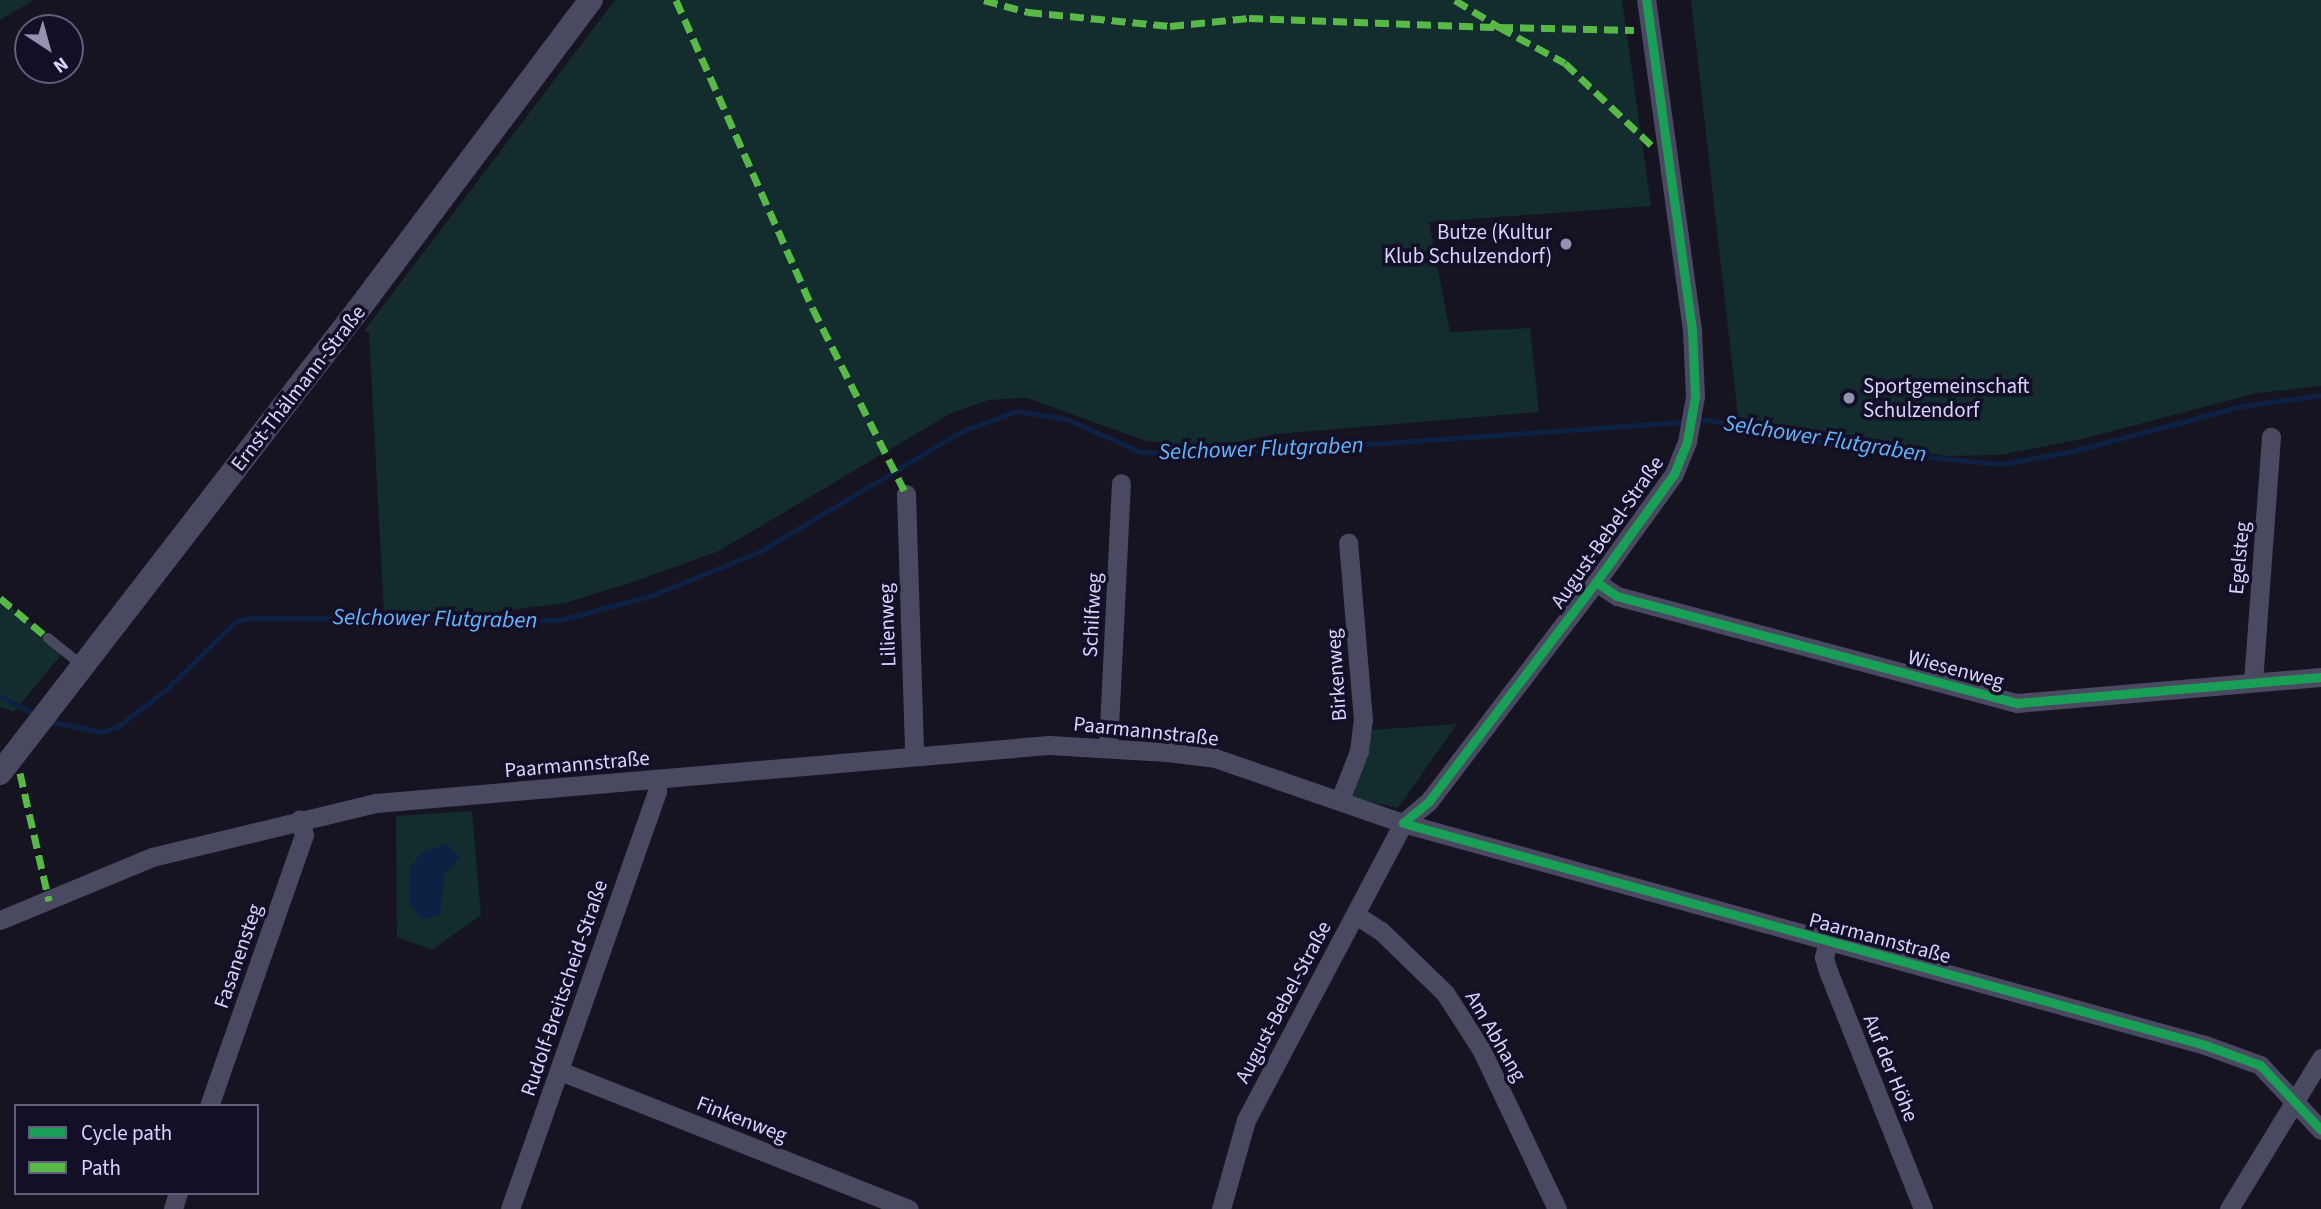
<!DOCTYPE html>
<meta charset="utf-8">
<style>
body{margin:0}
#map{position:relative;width:2321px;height:1209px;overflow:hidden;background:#161421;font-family:"Source Sans 3",sans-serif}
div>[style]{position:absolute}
.green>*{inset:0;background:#132c2d}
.water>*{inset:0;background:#0d2144}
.stream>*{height:5px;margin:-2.5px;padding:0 2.5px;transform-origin:2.5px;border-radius:2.5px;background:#0d2144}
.service>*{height:10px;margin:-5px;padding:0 5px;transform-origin:5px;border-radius:5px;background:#4a4962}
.minor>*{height:19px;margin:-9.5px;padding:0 9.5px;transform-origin:9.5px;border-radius:9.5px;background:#4a4962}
.tertiary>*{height:24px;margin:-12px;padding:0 12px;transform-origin:12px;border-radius:12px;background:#4a4962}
.quiet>*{height:7px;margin-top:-3.5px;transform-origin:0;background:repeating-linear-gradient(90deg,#58b947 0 14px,transparent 0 21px)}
.cycleway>*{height:9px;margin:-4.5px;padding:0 4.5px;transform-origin:4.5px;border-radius:4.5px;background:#1a9f57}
.dots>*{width:19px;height:19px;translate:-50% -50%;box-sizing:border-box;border:4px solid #130f26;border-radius:50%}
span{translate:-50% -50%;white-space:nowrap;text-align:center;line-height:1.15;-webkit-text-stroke:7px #130f26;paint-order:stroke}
.poi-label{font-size:21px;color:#d9d4ff}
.right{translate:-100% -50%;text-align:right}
.left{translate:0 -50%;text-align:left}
.street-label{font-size:21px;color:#d9d4ff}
.water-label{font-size:23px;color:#62b6ff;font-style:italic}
.legend{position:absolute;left:14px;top:1104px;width:245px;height:91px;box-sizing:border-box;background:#130f26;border:2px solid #625e7d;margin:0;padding:9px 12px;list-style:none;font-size:21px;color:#d9d4ff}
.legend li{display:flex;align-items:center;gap:14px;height:35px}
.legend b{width:35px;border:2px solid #625e7d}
.north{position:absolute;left:14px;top:14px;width:70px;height:70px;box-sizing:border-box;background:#130f26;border:2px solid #625e7d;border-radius:50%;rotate:144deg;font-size:19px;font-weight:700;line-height:28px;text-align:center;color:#d9d4ff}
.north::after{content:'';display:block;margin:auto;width:24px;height:32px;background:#9591b1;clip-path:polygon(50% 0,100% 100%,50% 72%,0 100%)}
</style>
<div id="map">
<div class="green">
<div style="clip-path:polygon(0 0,34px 0,0 20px)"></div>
<div style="clip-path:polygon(615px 0,1622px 0,1651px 206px,1429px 222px,1450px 332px,1530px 328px,1539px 412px,1276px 434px,1213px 447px,1146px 441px,1027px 398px,989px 400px,951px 413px,719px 551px,633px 582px,565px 603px,495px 612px,384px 614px,369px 333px,364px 331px)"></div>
<div style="clip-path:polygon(1691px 0,2321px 0,2321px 386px,2257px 393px,2082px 439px,1999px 455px,1945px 456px,1738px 417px)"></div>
<div style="clip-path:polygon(0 599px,66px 649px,14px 712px,0 707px)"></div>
<div style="clip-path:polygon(1457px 724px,1398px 808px,1353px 798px,1370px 730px)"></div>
<div style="clip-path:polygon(472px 811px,481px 915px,432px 950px,397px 937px,396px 816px)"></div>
</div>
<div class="water">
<div style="clip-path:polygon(447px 844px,460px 857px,444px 875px,440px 915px,421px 919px,409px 904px,409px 868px,424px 851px)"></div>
</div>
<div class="stream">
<div style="left:1695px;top:421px;width:13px;rotate:-4deg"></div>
<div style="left:1708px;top:420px;width:160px;rotate:11.2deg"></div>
<div style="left:1865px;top:451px;width:137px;rotate:5.5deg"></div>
<div style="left:2001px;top:464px;width:73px;rotate:-10.2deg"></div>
<div style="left:2073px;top:451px;width:175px;rotate:-14.9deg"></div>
<div style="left:2242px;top:406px;width:80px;rotate:-7.9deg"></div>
<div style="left:0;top:696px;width:41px;rotate:27.8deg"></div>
<div style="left:48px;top:721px;width:54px;rotate:11.7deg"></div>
<div style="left:101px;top:732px;width:17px;rotate:-17deg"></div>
<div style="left:117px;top:727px;width:64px;rotate:-37.4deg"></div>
<div style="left:168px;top:688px;width:95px;rotate:-44.6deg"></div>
<div style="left:236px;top:621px;width:14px;rotate:-12deg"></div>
<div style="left:250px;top:618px;width:309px;rotate:0.4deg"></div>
<div style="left:559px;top:620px;width:94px;rotate:-14.8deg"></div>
<div style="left:650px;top:596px;width:118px;rotate:-22deg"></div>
<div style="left:759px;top:552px;width:234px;rotate:-30.8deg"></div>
<div style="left:960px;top:432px;width:61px;rotate:-20.2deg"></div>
<div style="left:1017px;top:411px;width:50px;rotate:9.3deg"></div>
<div style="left:1066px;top:419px;width:82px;rotate:23.7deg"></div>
<div style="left:1141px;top:452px;width:70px;rotate:2.5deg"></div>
<div style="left:1211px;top:455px;width:476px;rotate:-4deg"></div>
</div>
<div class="service">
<div style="left:48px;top:638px;width:45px;rotate:38.7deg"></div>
</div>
<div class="minor">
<div style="left:906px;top:494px;width:261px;rotate:88.2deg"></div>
<div style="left:1596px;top:582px;width:25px;rotate:34deg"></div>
<div style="left:1617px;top:596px;width:414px;rotate:15deg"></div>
<div style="left:2017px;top:703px;width:305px;rotate:-4.9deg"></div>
<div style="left:2253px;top:682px;width:246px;rotate:-85.8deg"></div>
<div style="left:1108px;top:748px;width:265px;rotate:-87.2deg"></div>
<div style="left:1340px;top:800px;width:53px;rotate:-68.8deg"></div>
<div style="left:1359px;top:751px;width:31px;rotate:-83deg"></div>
<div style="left:1363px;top:720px;width:178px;rotate:-94.8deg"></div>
<div style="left:1356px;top:915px;width:30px;rotate:33deg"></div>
<div style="left:1381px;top:931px;width:89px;rotate:44.1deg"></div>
<div style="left:1445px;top:993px;width:67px;rotate:57.3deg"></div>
<div style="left:1481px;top:1049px;width:177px;rotate:64.6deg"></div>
<div style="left:0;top:920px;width:165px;rotate:-22.5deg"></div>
<div style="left:152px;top:857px;width:230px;rotate:-13.6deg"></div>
<div style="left:376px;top:803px;width:675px;rotate:-4.93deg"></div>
<div style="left:1049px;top:745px;width:118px;rotate:3.4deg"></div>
<div style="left:1167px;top:752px;width:48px;rotate:7.1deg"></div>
<div style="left:1215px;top:758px;width:199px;rotate:19.1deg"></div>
<div style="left:1403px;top:823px;width:832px;rotate:15.47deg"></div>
<div style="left:2205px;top:1045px;width:59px;rotate:20deg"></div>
<div style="left:2260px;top:1065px;width:89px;rotate:46.8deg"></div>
<div style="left:1828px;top:942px;width:16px;rotate:105deg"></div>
<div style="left:1824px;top:957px;width:15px;rotate:74deg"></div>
<div style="left:1828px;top:971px;width:256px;rotate:68.2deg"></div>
<div style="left:560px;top:1071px;width:375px;rotate:21.6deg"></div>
<div style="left:209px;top:1106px;width:287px;rotate:-70.7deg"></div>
<div style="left:304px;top:835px;width:16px;rotate:-105deg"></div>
<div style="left:173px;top:1209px;width:17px;rotate:-73deg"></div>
<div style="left:510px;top:1209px;width:443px;rotate:-70.6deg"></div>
<div style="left:657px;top:791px;width:11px;rotate:-90deg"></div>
<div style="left:1221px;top:1209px;width:92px;rotate:-74.3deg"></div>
<div style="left:1246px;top:1120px;width:336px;rotate:-62.1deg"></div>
<div style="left:1403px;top:823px;width:34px;rotate:-40deg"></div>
<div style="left:1429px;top:801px;width:275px;rotate:-52.7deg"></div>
<div style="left:1596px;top:582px;width:133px;rotate:-54.2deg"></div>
<div style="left:1674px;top:474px;width:35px;rotate:-68deg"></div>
<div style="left:1687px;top:442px;width:47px;rotate:-80.1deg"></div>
<div style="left:1695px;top:396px;width:66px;rotate:-92.6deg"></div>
<div style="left:1692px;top:330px;width:333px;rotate:-97.9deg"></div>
<div style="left:2229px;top:1209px;width:177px;rotate:-58.6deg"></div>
</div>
<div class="tertiary">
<div style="left:0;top:773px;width:585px;rotate:-52.29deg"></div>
<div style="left:358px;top:310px;width:388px;rotate:-53.1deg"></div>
</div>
<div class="quiet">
<div style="left:676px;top:0;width:338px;rotate:66.1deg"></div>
<div style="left:813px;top:309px;width:207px;rotate:63.3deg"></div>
<div style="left:984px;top:0;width:46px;rotate:15.3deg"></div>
<div style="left:1028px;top:12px;width:143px;rotate:5.6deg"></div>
<div style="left:1170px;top:26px;width:79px;rotate:-5.8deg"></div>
<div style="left:1249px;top:18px;width:250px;rotate:2.1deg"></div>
<div style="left:1499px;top:27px;width:75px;rotate:28.6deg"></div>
<div style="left:1565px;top:63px;width:119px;rotate:43.6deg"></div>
<div style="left:1455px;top:0;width:52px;rotate:31.5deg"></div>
<div style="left:1499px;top:27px;width:135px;rotate:1.3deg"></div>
<div style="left:0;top:598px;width:62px;rotate:39.8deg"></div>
<div style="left:20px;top:773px;width:131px;rotate:77.2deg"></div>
</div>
<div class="cycleway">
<div style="left:1596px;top:582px;width:25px;rotate:34deg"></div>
<div style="left:1617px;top:596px;width:414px;rotate:15deg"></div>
<div style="left:2017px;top:703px;width:305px;rotate:-4.9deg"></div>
<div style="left:1403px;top:823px;width:832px;rotate:15.47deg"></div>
<div style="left:2205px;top:1045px;width:59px;rotate:20deg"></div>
<div style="left:2260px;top:1065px;width:89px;rotate:46.8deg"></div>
<div style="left:1403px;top:823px;width:34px;rotate:-40deg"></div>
<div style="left:1429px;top:801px;width:275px;rotate:-52.7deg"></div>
<div style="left:1596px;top:582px;width:133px;rotate:-54.2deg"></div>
<div style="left:1674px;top:474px;width:35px;rotate:-68deg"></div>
<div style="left:1687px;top:442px;width:47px;rotate:-80.1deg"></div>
<div style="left:1695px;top:396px;width:66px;rotate:-92.6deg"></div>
<div style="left:1692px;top:330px;width:333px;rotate:-97.9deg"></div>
</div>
<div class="dots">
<div style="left:1566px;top:244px;background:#9591b1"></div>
<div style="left:1849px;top:398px;background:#9591b1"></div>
</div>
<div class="poi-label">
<span class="right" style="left:1552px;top:244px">Butze (Kultur<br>Klub Schulzendorf)</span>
<span class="left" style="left:1863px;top:398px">Sportgemeinschaft<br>Schulzendorf</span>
</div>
<div class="street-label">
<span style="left:298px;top:388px;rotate:-52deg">Ernst-Thälmann-Straße</span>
<span style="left:1607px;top:532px;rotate:-55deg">August-Bebel-Straße</span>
<span style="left:2239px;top:558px;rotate:-85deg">Egelsteg</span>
<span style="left:1092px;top:615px;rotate:-87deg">Schilfweg</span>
<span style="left:887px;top:625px;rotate:-92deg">Lilienweg</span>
<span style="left:1956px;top:669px;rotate:15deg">Wiesenweg</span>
<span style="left:1336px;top:675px;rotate:-94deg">Birkenweg</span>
<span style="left:1146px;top:731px;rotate:6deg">Paarmannstraße</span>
<span style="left:577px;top:764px;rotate:-5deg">Paarmannstraße</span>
<span style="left:1880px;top:938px;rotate:15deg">Paarmannstraße</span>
<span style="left:238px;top:956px;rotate:-71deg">Fasanensteg</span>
<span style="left:564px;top:988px;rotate:-71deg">Rudolf-Breitscheid-Straße</span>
<span style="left:1283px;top:1002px;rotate:-62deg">August-Bebel-Straße</span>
<span style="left:1496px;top:1036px;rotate:60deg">Am Abhang</span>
<span style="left:1891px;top:1068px;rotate:68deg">Auf der Höhe</span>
<span style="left:742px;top:1119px;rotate:21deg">Finkenweg</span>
</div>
<div class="water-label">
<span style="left:1825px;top:439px;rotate:9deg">Selchower Flutgraben</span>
<span style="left:1261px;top:449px;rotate:-2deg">Selchower Flutgraben</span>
<span style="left:435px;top:619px;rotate:1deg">Selchower Flutgraben</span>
</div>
<ul class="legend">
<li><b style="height:9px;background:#1a9f57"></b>Cycle path</li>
<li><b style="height:9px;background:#58b947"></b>Path</li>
</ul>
<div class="north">N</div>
</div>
